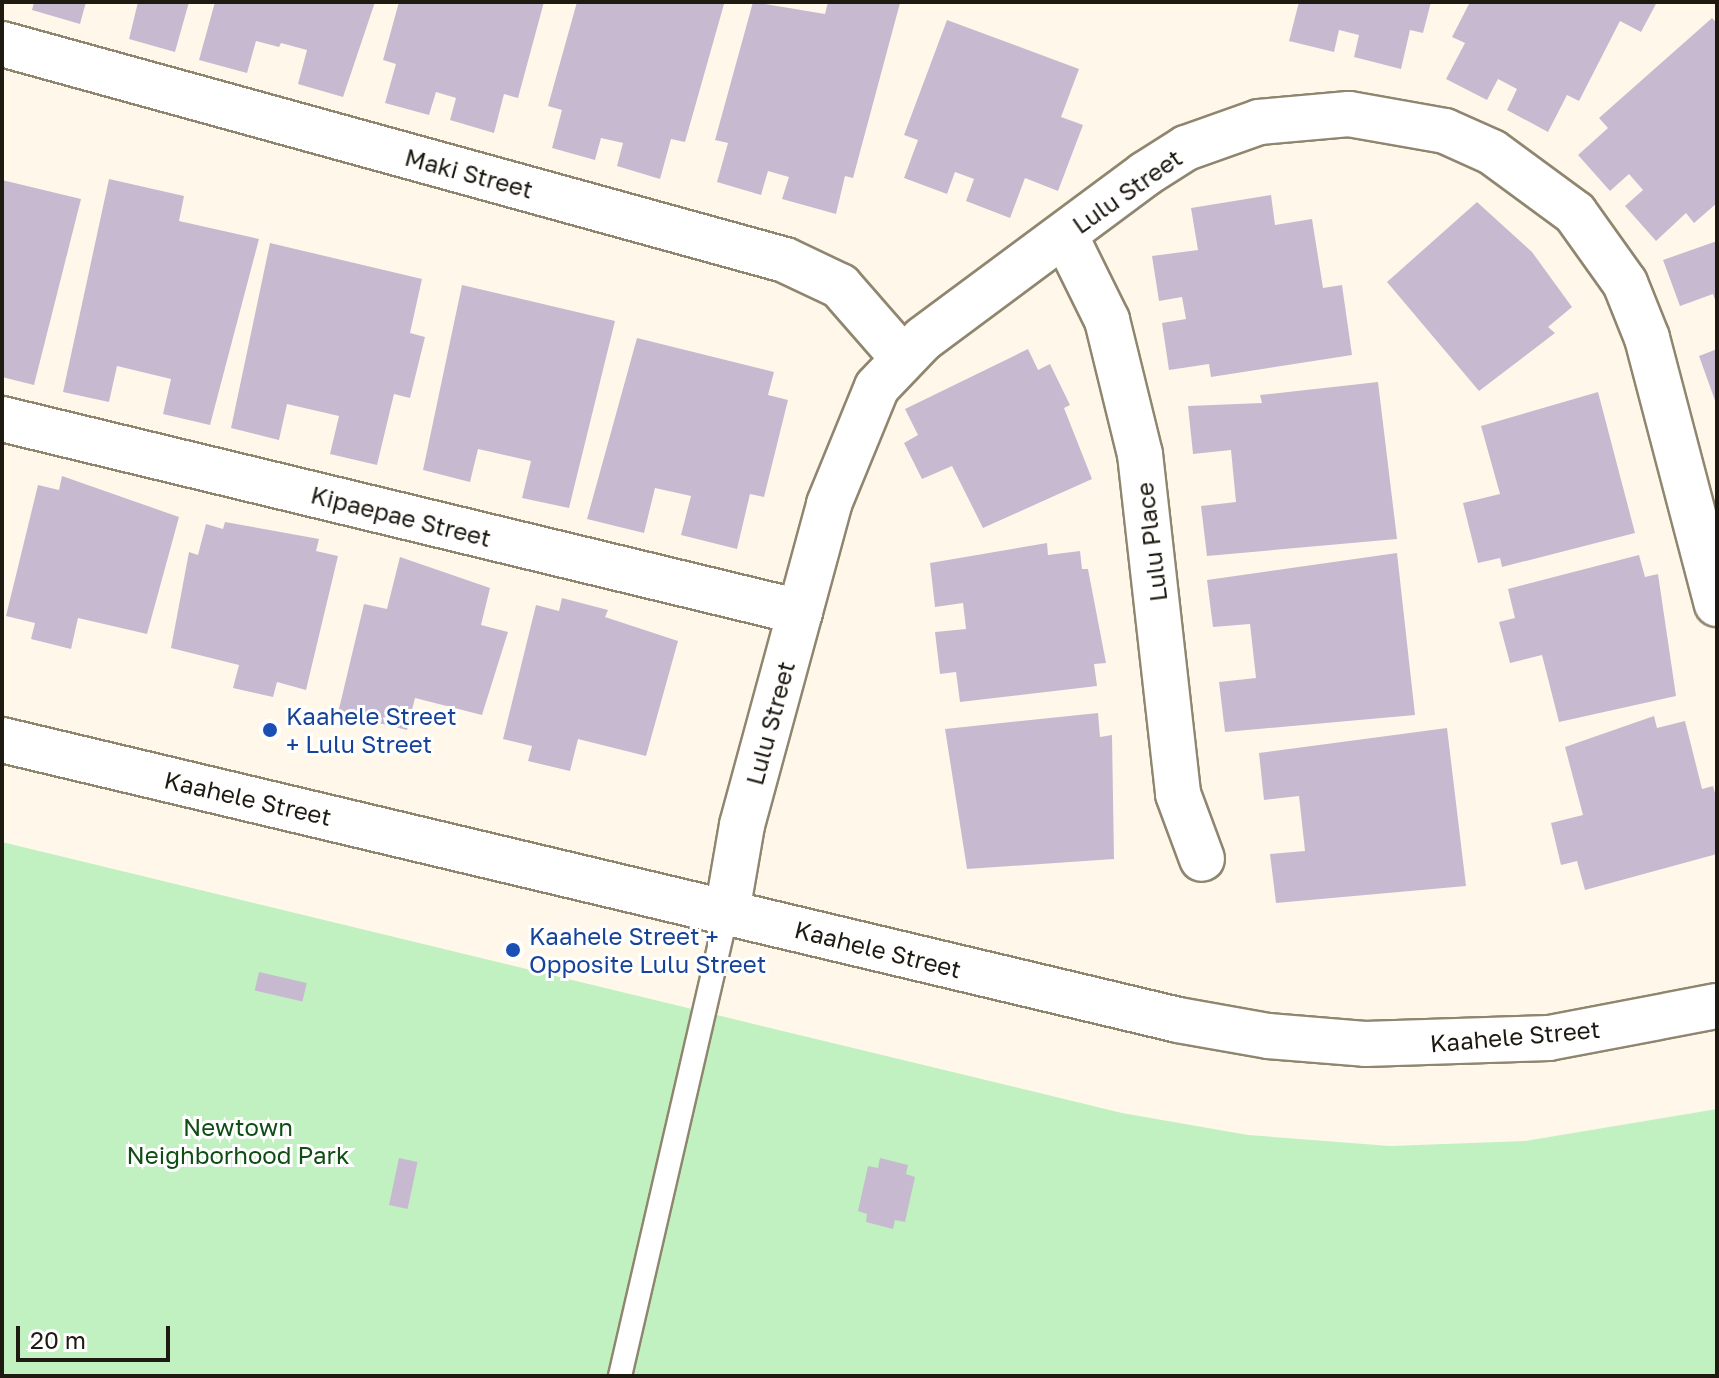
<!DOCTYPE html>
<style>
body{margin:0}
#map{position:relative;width:1719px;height:1378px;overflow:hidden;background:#fff8ea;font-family:"Golos Text",sans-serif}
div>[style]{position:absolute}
.green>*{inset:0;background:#c1f1c0}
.building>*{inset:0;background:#c7bad0;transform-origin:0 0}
.roads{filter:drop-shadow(2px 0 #908670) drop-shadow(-2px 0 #908670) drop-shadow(0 2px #908670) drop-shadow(0 -2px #908670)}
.service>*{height:22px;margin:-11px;padding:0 11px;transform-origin:11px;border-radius:11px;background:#fff}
.minor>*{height:44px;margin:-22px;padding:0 22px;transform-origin:22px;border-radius:22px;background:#fff}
.tertiary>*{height:44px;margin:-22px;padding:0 22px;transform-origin:22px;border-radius:22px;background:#fff}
.dots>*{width:22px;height:22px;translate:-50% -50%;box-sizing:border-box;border:4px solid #fff;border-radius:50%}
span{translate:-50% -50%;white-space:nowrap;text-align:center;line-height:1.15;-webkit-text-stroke:6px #fff;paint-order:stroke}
.street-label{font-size:24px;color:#1e1a11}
.transit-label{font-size:24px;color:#164399}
.left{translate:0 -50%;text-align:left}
.park-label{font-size:24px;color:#104d15}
.frame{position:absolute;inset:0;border:4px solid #1e1a11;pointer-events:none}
.scale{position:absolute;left:16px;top:1326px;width:154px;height:36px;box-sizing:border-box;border:4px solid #1e1a11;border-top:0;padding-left:10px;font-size:24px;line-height:28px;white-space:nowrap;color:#1e1a11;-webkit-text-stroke:6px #fff;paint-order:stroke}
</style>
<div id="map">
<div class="green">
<div style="clip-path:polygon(2px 842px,1122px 1113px,1248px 1135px,1390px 1146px,1525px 1141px,1717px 1109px,1717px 1376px,2px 1376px)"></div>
</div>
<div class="building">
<div style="clip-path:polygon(34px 2px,86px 2px,80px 24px,32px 10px)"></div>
<div style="clip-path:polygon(138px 2px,189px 2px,175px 52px,129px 39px)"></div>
<div style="clip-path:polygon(215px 2px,375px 2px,343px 97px,298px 84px,307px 50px,281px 43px,279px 47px,256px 41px,247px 73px,199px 60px)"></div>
<div style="clip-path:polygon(399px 2px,544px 2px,518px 98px,504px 94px,494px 133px,450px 120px,456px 98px,436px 92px,429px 115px,385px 103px,396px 64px,383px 60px)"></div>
<div style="clip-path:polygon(577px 2px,724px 4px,685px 142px,671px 139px,660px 179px,617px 166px,623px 143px,601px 138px,595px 160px,552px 148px,562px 110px,548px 106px)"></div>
<div style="clip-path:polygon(753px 2px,825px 14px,828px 2px,900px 3px,853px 178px,845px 176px,836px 214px,782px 199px,789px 177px,768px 171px,761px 195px,717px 182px,728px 143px,715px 140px)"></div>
<div style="clip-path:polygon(1299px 2px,1431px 2px,1423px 33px,1410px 30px,1401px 69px,1354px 57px,1359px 35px,1339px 30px,1334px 52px,1289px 41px)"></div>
<div style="clip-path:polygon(1470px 2px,1657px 2px,1641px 32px,1620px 21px,1579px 101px,1567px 95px,1548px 132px,1507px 110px,1517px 89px,1498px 79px,1487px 100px,1446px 79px,1465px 43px,1452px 37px)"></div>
<div style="clip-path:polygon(1712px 18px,1717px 23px,1717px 203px,1694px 223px,1686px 213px,1656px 241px,1625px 206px,1643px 190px,1629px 174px,1610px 191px,1578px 155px,1608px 128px,1599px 118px)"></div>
<div style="clip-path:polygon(947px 20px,1079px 69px,1061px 117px,1083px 125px,1058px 191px,1025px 178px,1010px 218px,966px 201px,974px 179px,955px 172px,947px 194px,904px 178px,918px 140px,904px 135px)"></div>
<div style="clip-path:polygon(109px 179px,184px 196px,179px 221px,259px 239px,210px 425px,163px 414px,171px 379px,117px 366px,109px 402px,63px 392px)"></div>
<div style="clip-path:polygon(2px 180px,81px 199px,34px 385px,2px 377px)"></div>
<div style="clip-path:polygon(1271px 195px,1275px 225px,1312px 219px,1323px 288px,1342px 285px,1352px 355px,1211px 377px,1209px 364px,1169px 370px,1162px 323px,1186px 319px,1182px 297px,1159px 301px,1152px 256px,1198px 250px,1191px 208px)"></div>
<div style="clip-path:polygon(1477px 202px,1532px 252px,1572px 307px,1548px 327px,1555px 333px,1479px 391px,1387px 282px)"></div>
<div style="clip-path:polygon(1717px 241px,1717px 305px,1713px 294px,1680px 306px,1663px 260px)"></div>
<div style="clip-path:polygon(270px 243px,422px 279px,410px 333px,425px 337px,410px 398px,394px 394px,377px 465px,330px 454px,339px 416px,287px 404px,279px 440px,231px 428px)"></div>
<div style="clip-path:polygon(462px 285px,615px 321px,569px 508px,522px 498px,531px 461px,478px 449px,470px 482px,423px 470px)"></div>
<div style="clip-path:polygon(637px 338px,774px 372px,768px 395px,788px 400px,764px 497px,750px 494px,737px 549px,681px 535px,691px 496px,655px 488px,644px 533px,587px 519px)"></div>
<div style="clip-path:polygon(1028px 349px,1038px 370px,1050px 364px,1070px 405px,1064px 408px,1092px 479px,983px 528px,952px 466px,922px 479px,904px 443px,918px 435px,905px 409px)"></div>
<div style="clip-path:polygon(1717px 349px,1717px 406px,1699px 356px)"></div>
<div style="clip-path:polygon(1378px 382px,1397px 539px,1207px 556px,1201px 506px,1236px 502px,1231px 450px,1193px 454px,1188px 406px,1262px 403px,1260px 395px)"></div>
<div style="clip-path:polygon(1598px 392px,1635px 533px,1502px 567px,1500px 558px,1478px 563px,1463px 503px,1500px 494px,1481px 426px)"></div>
<div style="clip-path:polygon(62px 476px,179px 517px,147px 634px,78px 618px,71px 649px,31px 639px,35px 623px,6px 616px,38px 485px,59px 490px)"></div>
<div style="clip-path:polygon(225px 522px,319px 539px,316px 551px,338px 556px,306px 690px,277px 682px,273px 697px,233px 688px,239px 665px,171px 648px,189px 552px,198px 555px,206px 524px,223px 529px)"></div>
<div style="clip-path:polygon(1047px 543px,1048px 555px,1080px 551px,1082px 569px,1088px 569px,1106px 663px,1094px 664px,1097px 686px,960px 702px,956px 672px,940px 674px,935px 632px,966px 629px,963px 603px,935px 607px,930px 563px)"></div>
<div style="clip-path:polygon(1397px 553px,1415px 715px,1225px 732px,1219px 682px,1256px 678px,1250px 624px,1213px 627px,1207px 580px)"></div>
<div style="clip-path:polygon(1639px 555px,1645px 577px,1658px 574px,1676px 696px,1559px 722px,1542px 655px,1510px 663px,1499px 622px,1515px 618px,1508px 589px)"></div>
<div style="clip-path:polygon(400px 557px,490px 588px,481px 625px,508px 632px,482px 715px,415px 698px,407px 730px,338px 713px,364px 604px,387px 609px)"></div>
<div style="clip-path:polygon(562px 598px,608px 610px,605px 617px,678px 641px,646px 756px,578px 739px,570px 771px,528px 761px,532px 746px,503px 739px,536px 605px,559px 611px)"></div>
<div style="clip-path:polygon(1098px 713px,1100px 737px,1112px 735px,1114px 859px,967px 869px,945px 729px)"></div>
<div style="clip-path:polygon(1654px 716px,1657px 728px,1685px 721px,1702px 789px,1713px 786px,1717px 800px,1717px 854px,1585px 890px,1577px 861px,1561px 865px,1551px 823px,1583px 815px,1565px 747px)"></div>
<div style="clip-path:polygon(1447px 728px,1466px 886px,1276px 903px,1270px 854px,1305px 851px,1299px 796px,1264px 800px,1259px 753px)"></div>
<div style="left:259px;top:972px;width:49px;height:19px;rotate:13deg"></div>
<div style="left:399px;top:1158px;width:19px;height:48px;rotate:12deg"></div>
<div style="clip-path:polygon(880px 1158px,908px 1165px,906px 1174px,915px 1177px,905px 1222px,895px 1220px,893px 1229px,866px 1222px,867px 1214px,858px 1211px,868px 1166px,878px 1168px)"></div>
</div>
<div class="roads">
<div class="service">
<div style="left:620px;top:1376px;width:476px;rotate:-77deg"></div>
</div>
<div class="minor">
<div style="left:2px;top:44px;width:812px;rotate:15.42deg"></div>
<div style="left:785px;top:260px;width:61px;rotate:25.3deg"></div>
<div style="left:840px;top:286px;width:94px;rotate:48.9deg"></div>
<div style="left:1065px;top:235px;width:95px;rotate:63.7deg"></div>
<div style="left:1107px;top:320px;width:138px;rotate:76.2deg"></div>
<div style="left:1140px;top:454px;width:342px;rotate:83.6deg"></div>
<div style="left:1178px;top:794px;width:69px;rotate:69.7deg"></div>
<div style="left:2px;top:419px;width:821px;rotate:13.6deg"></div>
<div style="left:727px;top:912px;width:88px;rotate:-80.2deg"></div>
<div style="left:742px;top:825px;width:333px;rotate:-74.8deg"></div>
<div style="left:829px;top:504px;width:126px;rotate:-67.7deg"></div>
<div style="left:877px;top:387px;width:66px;rotate:-46.2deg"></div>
<div style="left:923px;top:339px;width:277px;rotate:-36.6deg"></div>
<div style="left:1145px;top:174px;width:49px;rotate:-32.4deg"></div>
<div style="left:1186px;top:148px;width:77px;rotate:-19.6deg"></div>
<div style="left:1259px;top:122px;width:90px;rotate:-5.1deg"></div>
<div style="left:1349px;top:114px;width:97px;rotate:10deg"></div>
<div style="left:1445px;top:131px;width:51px;rotate:24.1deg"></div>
<div style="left:1492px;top:152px;width:103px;rotate:36.3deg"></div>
<div style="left:1575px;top:213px;width:86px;rotate:54.5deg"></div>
<div style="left:1625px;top:283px;width:59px;rotate:68.2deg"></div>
<div style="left:1647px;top:338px;width:275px;rotate:75.3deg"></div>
</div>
<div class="tertiary">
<div style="left:2px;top:740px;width:1209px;rotate:13.39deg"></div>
<div style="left:1178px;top:1020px;width:91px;rotate:10.1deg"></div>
<div style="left:1268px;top:1036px;width:97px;rotate:4.7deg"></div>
<div style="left:1365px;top:1044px;width:184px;rotate:-1.9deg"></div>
<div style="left:1549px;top:1038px;width:171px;rotate:-10.8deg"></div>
</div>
</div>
<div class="dots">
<div style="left:270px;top:730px;background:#1a4fb4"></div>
<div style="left:513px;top:950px;background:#1a4fb4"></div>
</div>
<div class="street-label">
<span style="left:469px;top:173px;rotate:15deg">Maki Street</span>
<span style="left:1127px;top:191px;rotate:-35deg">Lulu Street</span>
<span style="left:401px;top:516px;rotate:14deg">Kipaepae Street</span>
<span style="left:1151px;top:542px;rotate:-97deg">Lulu Place</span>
<span style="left:770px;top:723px;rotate:-75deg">Lulu Street</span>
<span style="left:248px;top:798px;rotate:13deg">Kaahele Street</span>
<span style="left:878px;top:949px;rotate:14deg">Kaahele Street</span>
<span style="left:1515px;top:1036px;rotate:-5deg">Kaahele Street</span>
</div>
<div class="transit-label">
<span class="left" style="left:286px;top:730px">Kaahele Street<br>+ Lulu Street</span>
<span class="left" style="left:529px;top:950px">Kaahele Street +<br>Opposite Lulu Street</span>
</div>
<div class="park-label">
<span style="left:238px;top:1141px">Newtown<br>Neighborhood Park</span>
</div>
<div class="frame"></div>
<div class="scale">20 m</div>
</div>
